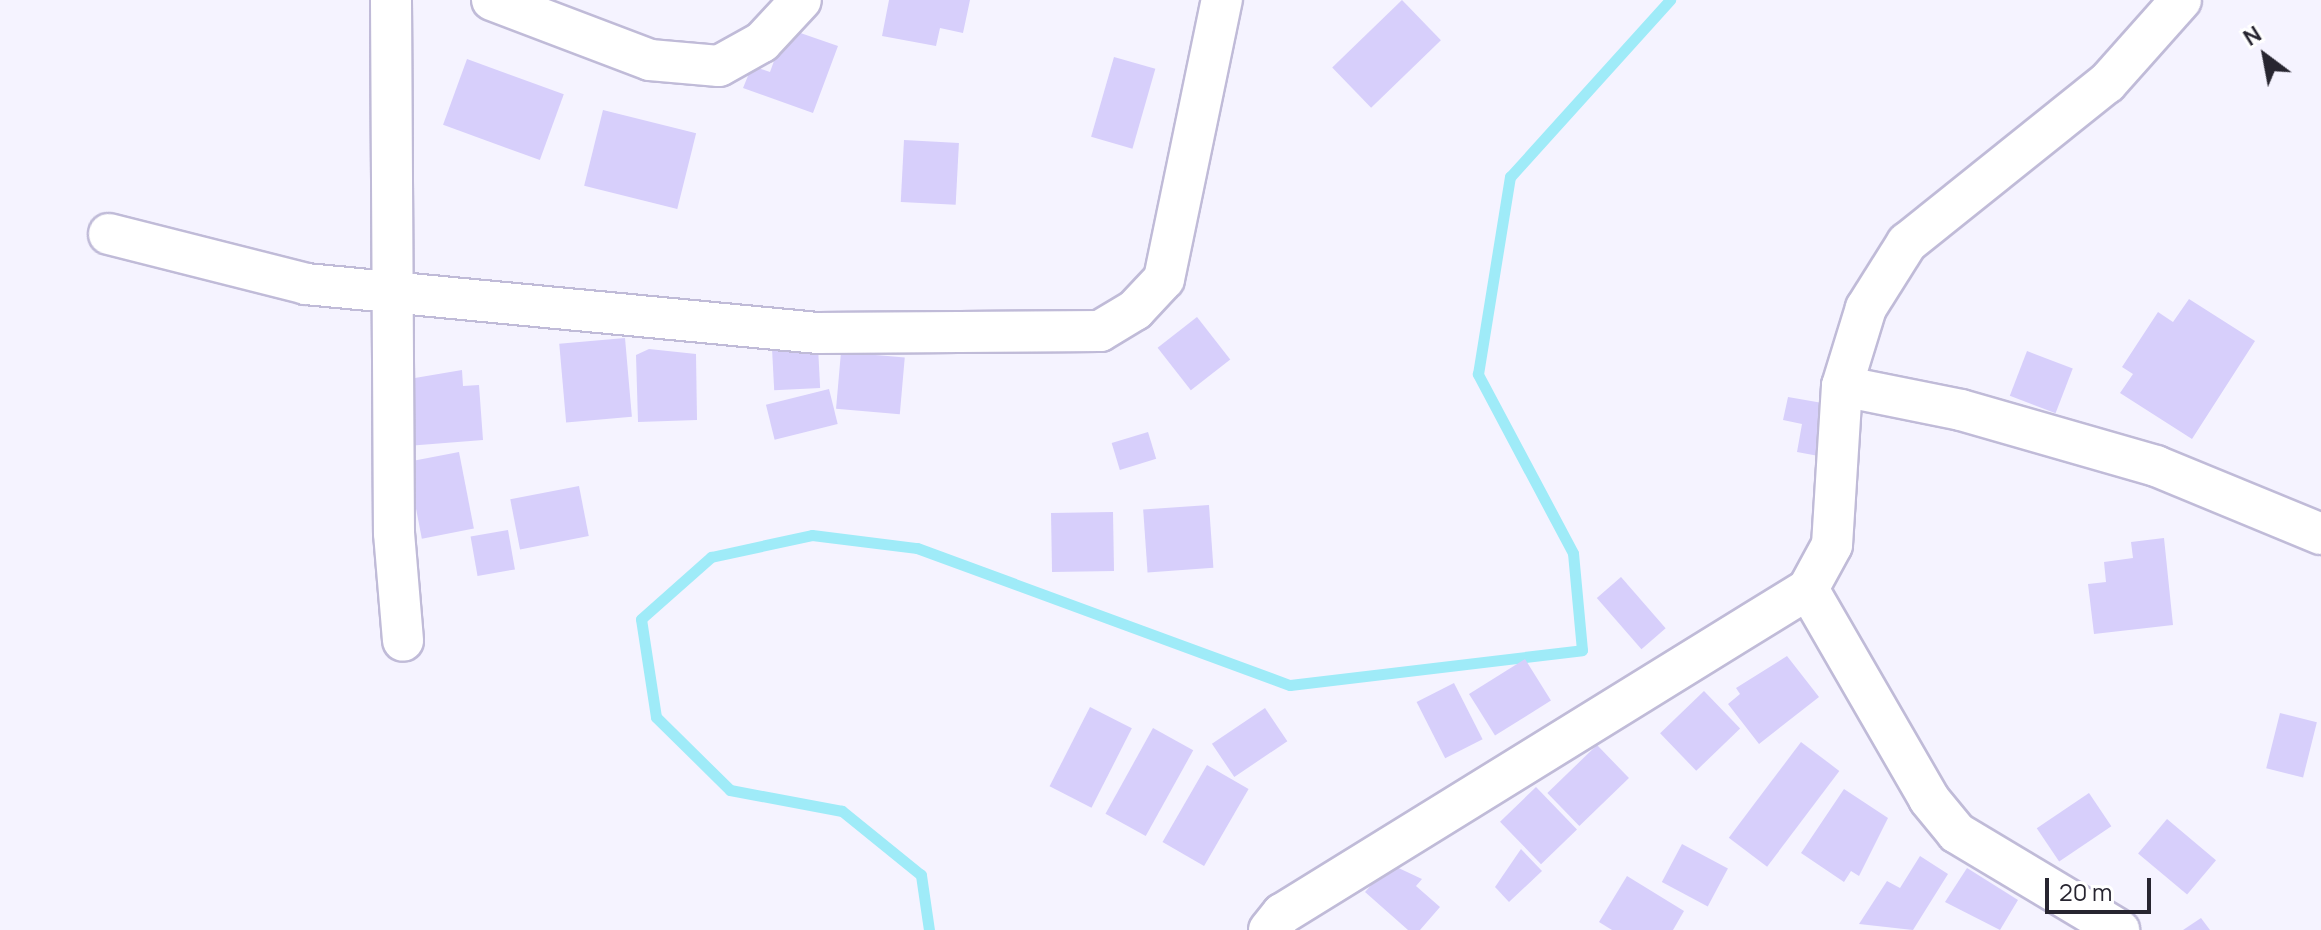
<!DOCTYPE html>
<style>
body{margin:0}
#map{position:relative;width:2321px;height:930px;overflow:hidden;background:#f5f3ff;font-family:Manrope,sans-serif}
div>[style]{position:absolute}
.stream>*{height:11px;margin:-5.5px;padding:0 5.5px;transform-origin:5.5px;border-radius:5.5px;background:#9febf8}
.building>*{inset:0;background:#d7cffb;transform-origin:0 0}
.roads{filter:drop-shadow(2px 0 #c0bbd8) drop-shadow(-2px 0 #c0bbd8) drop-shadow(0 2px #c0bbd8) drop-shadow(0 -2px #c0bbd8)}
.street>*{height:40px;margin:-20px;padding:0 20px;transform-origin:20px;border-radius:20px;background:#fff}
span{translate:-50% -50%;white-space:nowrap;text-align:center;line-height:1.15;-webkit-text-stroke:6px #fff;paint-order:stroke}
.north{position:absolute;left:2225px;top:16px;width:80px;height:80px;-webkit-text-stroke:6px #fff;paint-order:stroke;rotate:328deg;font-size:22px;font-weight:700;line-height:32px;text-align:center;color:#272530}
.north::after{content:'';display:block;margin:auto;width:28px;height:36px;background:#272530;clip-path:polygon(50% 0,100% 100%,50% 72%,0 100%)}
.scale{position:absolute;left:2045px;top:878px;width:106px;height:36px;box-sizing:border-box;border:4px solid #272530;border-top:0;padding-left:10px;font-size:24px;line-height:28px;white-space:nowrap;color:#272530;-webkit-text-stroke:6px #fff;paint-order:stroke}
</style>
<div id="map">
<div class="stream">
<div style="left:929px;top:930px;width:56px;rotate:-98.3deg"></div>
<div style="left:921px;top:875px;width:102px;rotate:-141deg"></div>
<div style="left:842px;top:811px;width:114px;rotate:-169.4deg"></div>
<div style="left:730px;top:790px;width:104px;rotate:-135.4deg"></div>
<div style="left:656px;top:717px;width:99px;rotate:-98.7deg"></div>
<div style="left:641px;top:619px;width:94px;rotate:-41.5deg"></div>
<div style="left:711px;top:557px;width:103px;rotate:-12.3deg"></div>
<div style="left:812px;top:535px;width:106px;rotate:7.1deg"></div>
<div style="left:917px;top:548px;width:397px;rotate:20.2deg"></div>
<div style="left:1290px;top:685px;width:294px;rotate:-6.8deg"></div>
<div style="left:1582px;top:650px;width:97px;rotate:-95.3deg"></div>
<div style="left:1573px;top:553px;width:203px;rotate:-118deg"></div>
<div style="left:1478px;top:374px;width:200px;rotate:-80.8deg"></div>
<div style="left:1510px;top:177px;width:239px;rotate:-47.9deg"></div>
</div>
<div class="building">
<div style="clip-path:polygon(889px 0,970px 0,963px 33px,940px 28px,936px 46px,882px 36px)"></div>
<div style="left:1402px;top:0;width:56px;height:97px;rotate:46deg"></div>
<div style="clip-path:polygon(786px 28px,838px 46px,813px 113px,743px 88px,752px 66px,770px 72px)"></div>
<div style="left:1114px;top:57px;width:43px;height:83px;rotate:16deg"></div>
<div style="left:467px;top:59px;width:103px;height:70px;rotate:20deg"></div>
<div style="left:603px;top:110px;width:96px;height:78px;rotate:14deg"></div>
<div style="left:904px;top:140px;width:55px;height:62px;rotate:3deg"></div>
<div style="clip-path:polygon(2189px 299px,2255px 341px,2192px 439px,2120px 393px,2133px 374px,2122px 367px,2158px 312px,2173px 322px)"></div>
<div style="left:1197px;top:317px;width:54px;height:50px;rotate:52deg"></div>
<div style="left:625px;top:338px;width:79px;height:66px;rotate:85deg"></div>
<div style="left:818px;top:347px;width:41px;height:46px;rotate:87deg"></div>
<div style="clip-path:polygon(649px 349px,696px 354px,697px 420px,638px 422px,636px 355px)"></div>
<div style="left:2027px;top:351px;width:49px;height:48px;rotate:21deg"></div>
<div style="left:841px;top:352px;width:64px;height:57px;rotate:5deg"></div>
<div style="clip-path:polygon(462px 370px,463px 386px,479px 385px,483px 440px,407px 446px,403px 380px)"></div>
<div style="left:829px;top:389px;width:36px;height:65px;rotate:76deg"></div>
<div style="clip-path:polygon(1788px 397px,1834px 405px,1824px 457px,1797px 452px,1802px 424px,1783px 420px)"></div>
<div style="left:1148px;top:432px;width:28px;height:38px;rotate:73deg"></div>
<div style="left:459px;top:452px;width:78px;height:53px;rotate:79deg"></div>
<div style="left:579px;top:486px;width:51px;height:70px;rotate:79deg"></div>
<div style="left:1209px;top:505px;width:63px;height:66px;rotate:86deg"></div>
<div style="left:1113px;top:512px;width:59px;height:62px;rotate:89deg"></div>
<div style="left:508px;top:530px;width:40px;height:38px;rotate:80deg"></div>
<div style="clip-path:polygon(2164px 538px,2173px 625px,2094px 634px,2088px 584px,2106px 582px,2104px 562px,2133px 558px,2131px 542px)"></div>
<div style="left:1621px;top:577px;width:68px;height:32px;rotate:49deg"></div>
<div style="clip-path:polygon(1787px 656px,1819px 697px,1759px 744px,1728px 704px,1740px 694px,1736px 688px)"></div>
<div style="left:1525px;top:659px;width:49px;height:66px;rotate:58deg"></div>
<div style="left:1454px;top:683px;width:63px;height:42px;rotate:63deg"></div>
<div style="left:1704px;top:691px;width:52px;height:61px;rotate:46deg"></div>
<div style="left:1090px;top:707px;width:47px;height:89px;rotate:27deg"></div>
<div style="left:1265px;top:708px;width:40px;height:64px;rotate:56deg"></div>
<div style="left:2280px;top:713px;width:38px;height:57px;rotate:14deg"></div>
<div style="left:1153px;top:728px;width:46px;height:98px;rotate:29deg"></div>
<div style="left:1801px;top:742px;width:48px;height:120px;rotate:37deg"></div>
<div style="left:1597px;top:745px;width:46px;height:69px;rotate:46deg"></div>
<div style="left:1207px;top:765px;width:48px;height:89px;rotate:30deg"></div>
<div style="left:1536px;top:787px;width:59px;height:50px;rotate:46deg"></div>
<div style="clip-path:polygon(1844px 789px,1888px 818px,1859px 876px,1851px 871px,1844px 882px,1801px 853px)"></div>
<div style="left:2089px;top:793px;width:40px;height:63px;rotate:56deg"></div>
<div style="left:2167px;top:819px;width:64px;height:45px;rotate:40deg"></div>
<div style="left:1682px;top:844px;width:52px;height:43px;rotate:28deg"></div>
<div style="clip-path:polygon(1521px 849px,1542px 871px,1509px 902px,1495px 887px)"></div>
<div style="clip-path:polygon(1920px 856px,1948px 874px,1913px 930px,1859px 924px,1887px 881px,1900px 888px)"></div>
<div style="clip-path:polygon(1390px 864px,1422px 879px,1416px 886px,1440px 907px,1420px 930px,1408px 930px,1365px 892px)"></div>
<div style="clip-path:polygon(1967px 868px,2018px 900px,2000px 930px,1945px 902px)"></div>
<div style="clip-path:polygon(1627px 876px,1684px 911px,1673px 930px,1612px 930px,1599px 922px)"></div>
<div style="clip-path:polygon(2201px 918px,2210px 930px,2183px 930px)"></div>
</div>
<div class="roads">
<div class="street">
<div style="left:391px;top:0;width:533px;rotate:89.68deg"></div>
<div style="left:394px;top:533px;width:108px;rotate:85.2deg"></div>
<div style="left:492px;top:0;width:169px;rotate:20.8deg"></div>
<div style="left:650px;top:60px;width:69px;rotate:5deg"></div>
<div style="left:719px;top:66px;width:49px;rotate:-29.2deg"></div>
<div style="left:762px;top:42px;width:57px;rotate:-47.1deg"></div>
<div style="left:109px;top:234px;width:203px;rotate:14.2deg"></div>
<div style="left:306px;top:284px;width:514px;rotate:5.47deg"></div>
<div style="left:818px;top:333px;width:282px;rotate:-0.4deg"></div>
<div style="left:1100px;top:331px;width:41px;rotate:-31deg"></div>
<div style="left:1135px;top:310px;width:42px;rotate:-46.9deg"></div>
<div style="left:1164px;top:279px;width:285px;rotate:-78.3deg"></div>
<div style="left:1842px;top:386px;width:121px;rotate:11.4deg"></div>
<div style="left:1961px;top:410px;width:203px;rotate:16deg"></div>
<div style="left:2156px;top:466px;width:178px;rotate:22.4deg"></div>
<div style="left:1808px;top:589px;width:242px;rotate:60deg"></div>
<div style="left:1929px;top:799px;width:44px;rotate:50.5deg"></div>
<div style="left:1957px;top:833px;width:189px;rotate:30.9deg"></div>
<div style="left:1269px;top:930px;width:21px;rotate:-51deg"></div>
<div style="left:1282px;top:914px;width:618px;rotate:-31.71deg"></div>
<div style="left:1808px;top:589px;width:50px;rotate:-61.4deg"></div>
<div style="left:1832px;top:545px;width:159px;rotate:-86.4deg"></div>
<div style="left:1842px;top:386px;width:82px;rotate:-72.9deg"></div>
<div style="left:1866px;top:308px;width:77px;rotate:-57.8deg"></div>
<div style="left:1907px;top:243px;width:256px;rotate:-38.7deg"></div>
<div style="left:2107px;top:83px;width:111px;rotate:-48.3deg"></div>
</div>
</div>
<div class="north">N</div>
<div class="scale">20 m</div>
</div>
